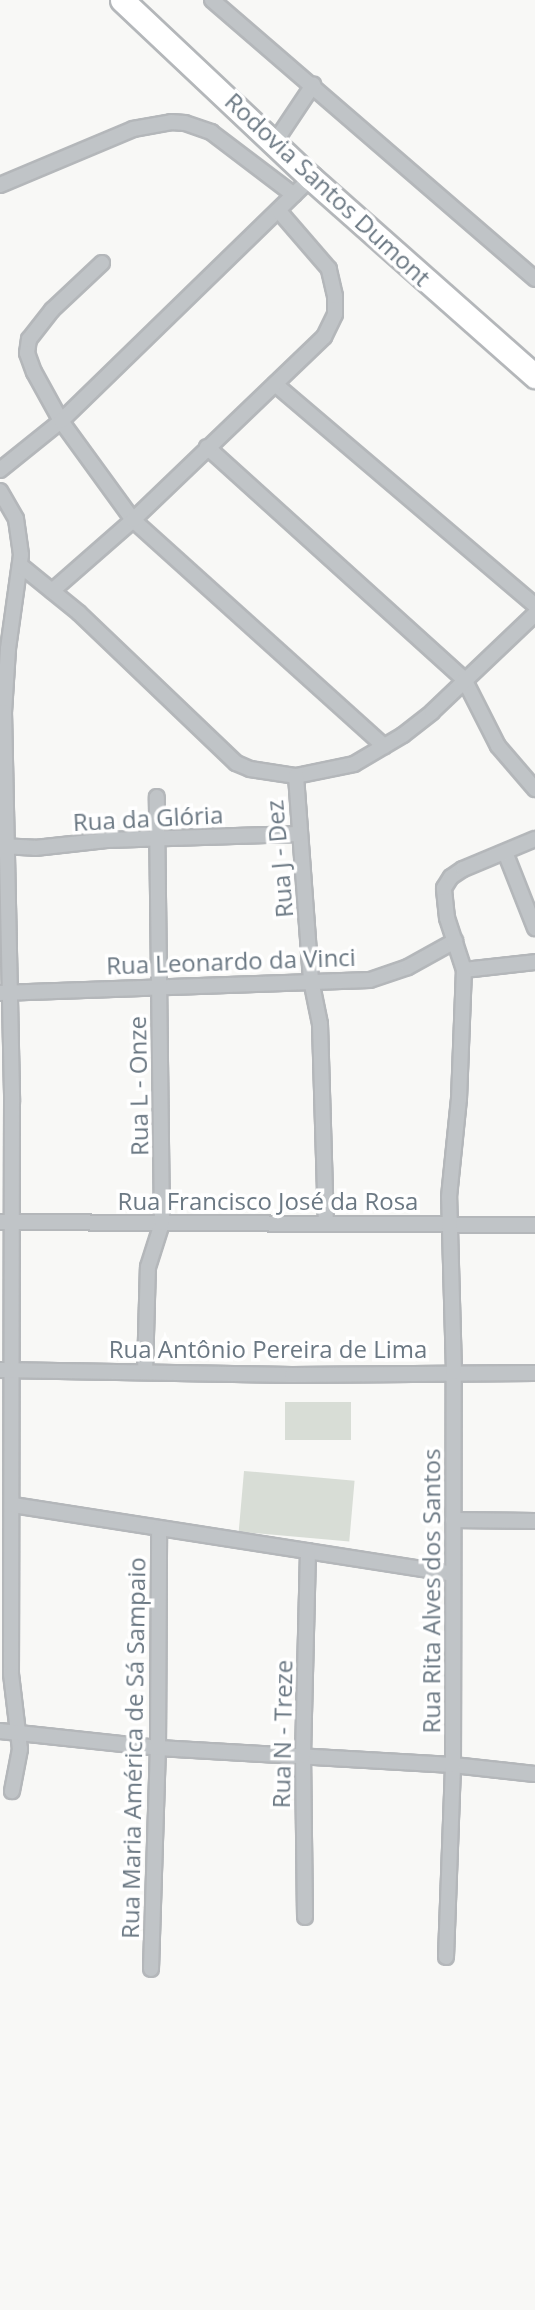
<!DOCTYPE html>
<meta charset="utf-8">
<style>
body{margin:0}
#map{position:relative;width:535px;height:2310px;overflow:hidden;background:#f8f8f6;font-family:"Open Sans",sans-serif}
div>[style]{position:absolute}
.green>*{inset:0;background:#d8ddd6;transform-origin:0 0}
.roads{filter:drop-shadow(2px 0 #b4b7ba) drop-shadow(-2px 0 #b4b7ba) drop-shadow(0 2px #b4b7ba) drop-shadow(0 -2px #b4b7ba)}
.minor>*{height:14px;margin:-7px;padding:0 7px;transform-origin:7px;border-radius:7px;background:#c0c4c7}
.trunk>*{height:23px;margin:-11.5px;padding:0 11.5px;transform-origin:11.5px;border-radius:11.5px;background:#fff}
span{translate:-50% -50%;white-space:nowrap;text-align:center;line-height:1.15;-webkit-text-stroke:7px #fff;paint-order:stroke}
.street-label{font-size:24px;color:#6b7883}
</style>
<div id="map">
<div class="green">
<div style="left:351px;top:1402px;width:38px;height:66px;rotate:90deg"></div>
<div style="left:244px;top:1471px;width:111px;height:61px;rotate:5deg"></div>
</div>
<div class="roads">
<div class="minor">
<div style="left:212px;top:0;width:427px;rotate:40.8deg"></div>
<div style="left:275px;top:142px;width:69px;rotate:-56.3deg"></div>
<div style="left:0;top:185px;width:144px;rotate:-22.8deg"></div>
<div style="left:133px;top:129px;width:39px;rotate:-10deg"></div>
<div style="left:171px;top:122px;width:14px;rotate:4deg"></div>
<div style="left:185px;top:123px;width:28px;rotate:19deg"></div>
<div style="left:211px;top:132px;width:104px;rotate:37.2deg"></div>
<div style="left:102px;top:263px;width:69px;rotate:136.8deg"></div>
<div style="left:52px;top:310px;width:37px;rotate:128deg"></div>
<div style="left:29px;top:339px;width:14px;rotate:98deg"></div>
<div style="left:27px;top:353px;width:20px;rotate:70deg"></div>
<div style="left:34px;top:372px;width:56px;rotate:61.1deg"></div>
<div style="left:61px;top:421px;width:122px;rotate:54deg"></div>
<div style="left:133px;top:520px;width:338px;rotate:42deg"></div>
<div style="left:275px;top:384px;width:341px;rotate:40.4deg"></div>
<div style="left:207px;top:447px;width:346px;rotate:42.1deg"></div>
<div style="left:464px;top:679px;width:75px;rotate:63.1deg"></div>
<div style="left:498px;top:746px;width:57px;rotate:49.3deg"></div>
<div style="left:0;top:470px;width:78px;rotate:-38.8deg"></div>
<div style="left:61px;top:421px;width:349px;rotate:-44.2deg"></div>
<div style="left:0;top:491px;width:32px;rotate:60deg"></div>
<div style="left:16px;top:519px;width:36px;rotate:82deg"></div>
<div style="left:21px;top:555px;width:95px;rotate:97.9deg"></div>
<div style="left:8px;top:649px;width:63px;rotate:93.6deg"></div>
<div style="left:4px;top:712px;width:390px;rotate:88.8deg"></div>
<div style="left:12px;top:1102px;width:572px;rotate:90.1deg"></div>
<div style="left:11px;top:1674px;width:76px;rotate:83.2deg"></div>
<div style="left:20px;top:1749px;width:43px;rotate:100.8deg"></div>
<div style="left:20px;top:565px;width:76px;rotate:39.1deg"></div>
<div style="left:79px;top:613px;width:217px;rotate:43.7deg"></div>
<div style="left:236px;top:763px;width:15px;rotate:23deg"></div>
<div style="left:250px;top:769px;width:47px;rotate:8.7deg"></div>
<div style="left:296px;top:776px;width:59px;rotate:-11.7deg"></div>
<div style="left:354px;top:764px;width:57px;rotate:-30.6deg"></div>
<div style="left:403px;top:735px;width:37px;rotate:-38deg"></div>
<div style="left:432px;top:712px;width:142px;rotate:-43.6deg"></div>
<div style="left:52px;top:591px;width:108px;rotate:-41.2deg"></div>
<div style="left:133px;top:520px;width:265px;rotate:-43.8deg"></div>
<div style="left:324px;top:337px;width:25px;rotate:-64deg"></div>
<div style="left:335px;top:314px;width:18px;rotate:-90deg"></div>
<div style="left:335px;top:296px;width:28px;rotate:-103deg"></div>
<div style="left:329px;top:269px;width:77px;rotate:-130.8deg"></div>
<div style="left:296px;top:776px;width:205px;rotate:85.8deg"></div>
<div style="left:311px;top:980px;width:45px;rotate:78.4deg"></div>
<div style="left:320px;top:1024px;width:199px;rotate:88.3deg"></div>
<div style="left:0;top:846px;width:35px;rotate:3deg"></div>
<div style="left:35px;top:848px;width:72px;rotate:-6.3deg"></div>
<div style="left:107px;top:840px;width:192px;rotate:-1.8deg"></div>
<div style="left:505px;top:852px;width:82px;rotate:68.5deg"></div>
<div style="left:464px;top:970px;width:71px;rotate:-6.4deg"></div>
<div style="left:0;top:993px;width:370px;rotate:-2deg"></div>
<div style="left:370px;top:980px;width:40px;rotate:-18.9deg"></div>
<div style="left:408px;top:967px;width:54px;rotate:-29deg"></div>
<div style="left:0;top:1222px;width:535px;rotate:0.32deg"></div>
<div style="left:0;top:1370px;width:292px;rotate:1deg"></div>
<div style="left:292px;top:1375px;width:243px;rotate:-0.5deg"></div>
<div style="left:145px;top:1372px;width:105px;rotate:-88.4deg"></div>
<div style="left:148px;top:1267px;width:46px;rotate:-72.3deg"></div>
<div style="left:162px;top:1223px;width:426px;rotate:-90.7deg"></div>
<div style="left:13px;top:1505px;width:444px;rotate:8.9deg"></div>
<div style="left:453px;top:1520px;width:82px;rotate:0.7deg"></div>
<div style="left:0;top:1731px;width:159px;rotate:6.1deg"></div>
<div style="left:158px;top:1748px;width:295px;rotate:3.3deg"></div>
<div style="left:453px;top:1765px;width:82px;rotate:6.3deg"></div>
<div style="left:305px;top:1917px;width:161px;rotate:-90.7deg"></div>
<div style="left:303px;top:1756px;width:205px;rotate:-88.6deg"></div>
<div style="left:446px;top:1957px;width:192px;rotate:-87.9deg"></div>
<div style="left:453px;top:1765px;width:393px;rotate:-89.9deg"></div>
<div style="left:454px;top:1372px;width:175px;rotate:-91.6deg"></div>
<div style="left:449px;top:1197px;width:99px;rotate:-84.2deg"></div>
<div style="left:459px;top:1099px;width:129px;rotate:-87.8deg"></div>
<div style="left:464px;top:970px;width:55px;rotate:-108.1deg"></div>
<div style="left:447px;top:918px;width:30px;rotate:-96deg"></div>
<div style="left:444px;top:888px;width:13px;rotate:-58deg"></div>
<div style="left:451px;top:877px;width:14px;rotate:-34deg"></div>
<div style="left:463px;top:869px;width:78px;rotate:-22.6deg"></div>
<div style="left:151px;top:1969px;width:221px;rotate:-88.2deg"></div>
<div style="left:158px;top:1748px;width:220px;rotate:-89.7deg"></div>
</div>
<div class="trunk">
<div style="left:122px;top:0;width:260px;rotate:43.3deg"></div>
<div style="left:311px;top:178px;width:299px;rotate:41.5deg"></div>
</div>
</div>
<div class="street-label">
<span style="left:328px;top:189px;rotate:43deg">Rodovia Santos Dumont</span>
<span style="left:148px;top:818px;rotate:-3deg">Rua da Glória</span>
<span style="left:279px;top:859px;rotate:-95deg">Rua J - Dez</span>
<span style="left:231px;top:961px;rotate:-2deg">Rua Leonardo da Vinci</span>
<span style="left:138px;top:1086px;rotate:-91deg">Rua L - Onze</span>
<span style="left:268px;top:1201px">Rua Francisco José da Rosa</span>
<span style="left:268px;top:1349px">Rua Antônio Pereira de Lima</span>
<span style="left:431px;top:1591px;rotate:-90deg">Rua Rita Alves dos Santos</span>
<span style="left:282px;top:1734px;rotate:-89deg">Rua N - Treze</span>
<span style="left:133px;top:1748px;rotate:-89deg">Rua Maria América de Sá Sampaio</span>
</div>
</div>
